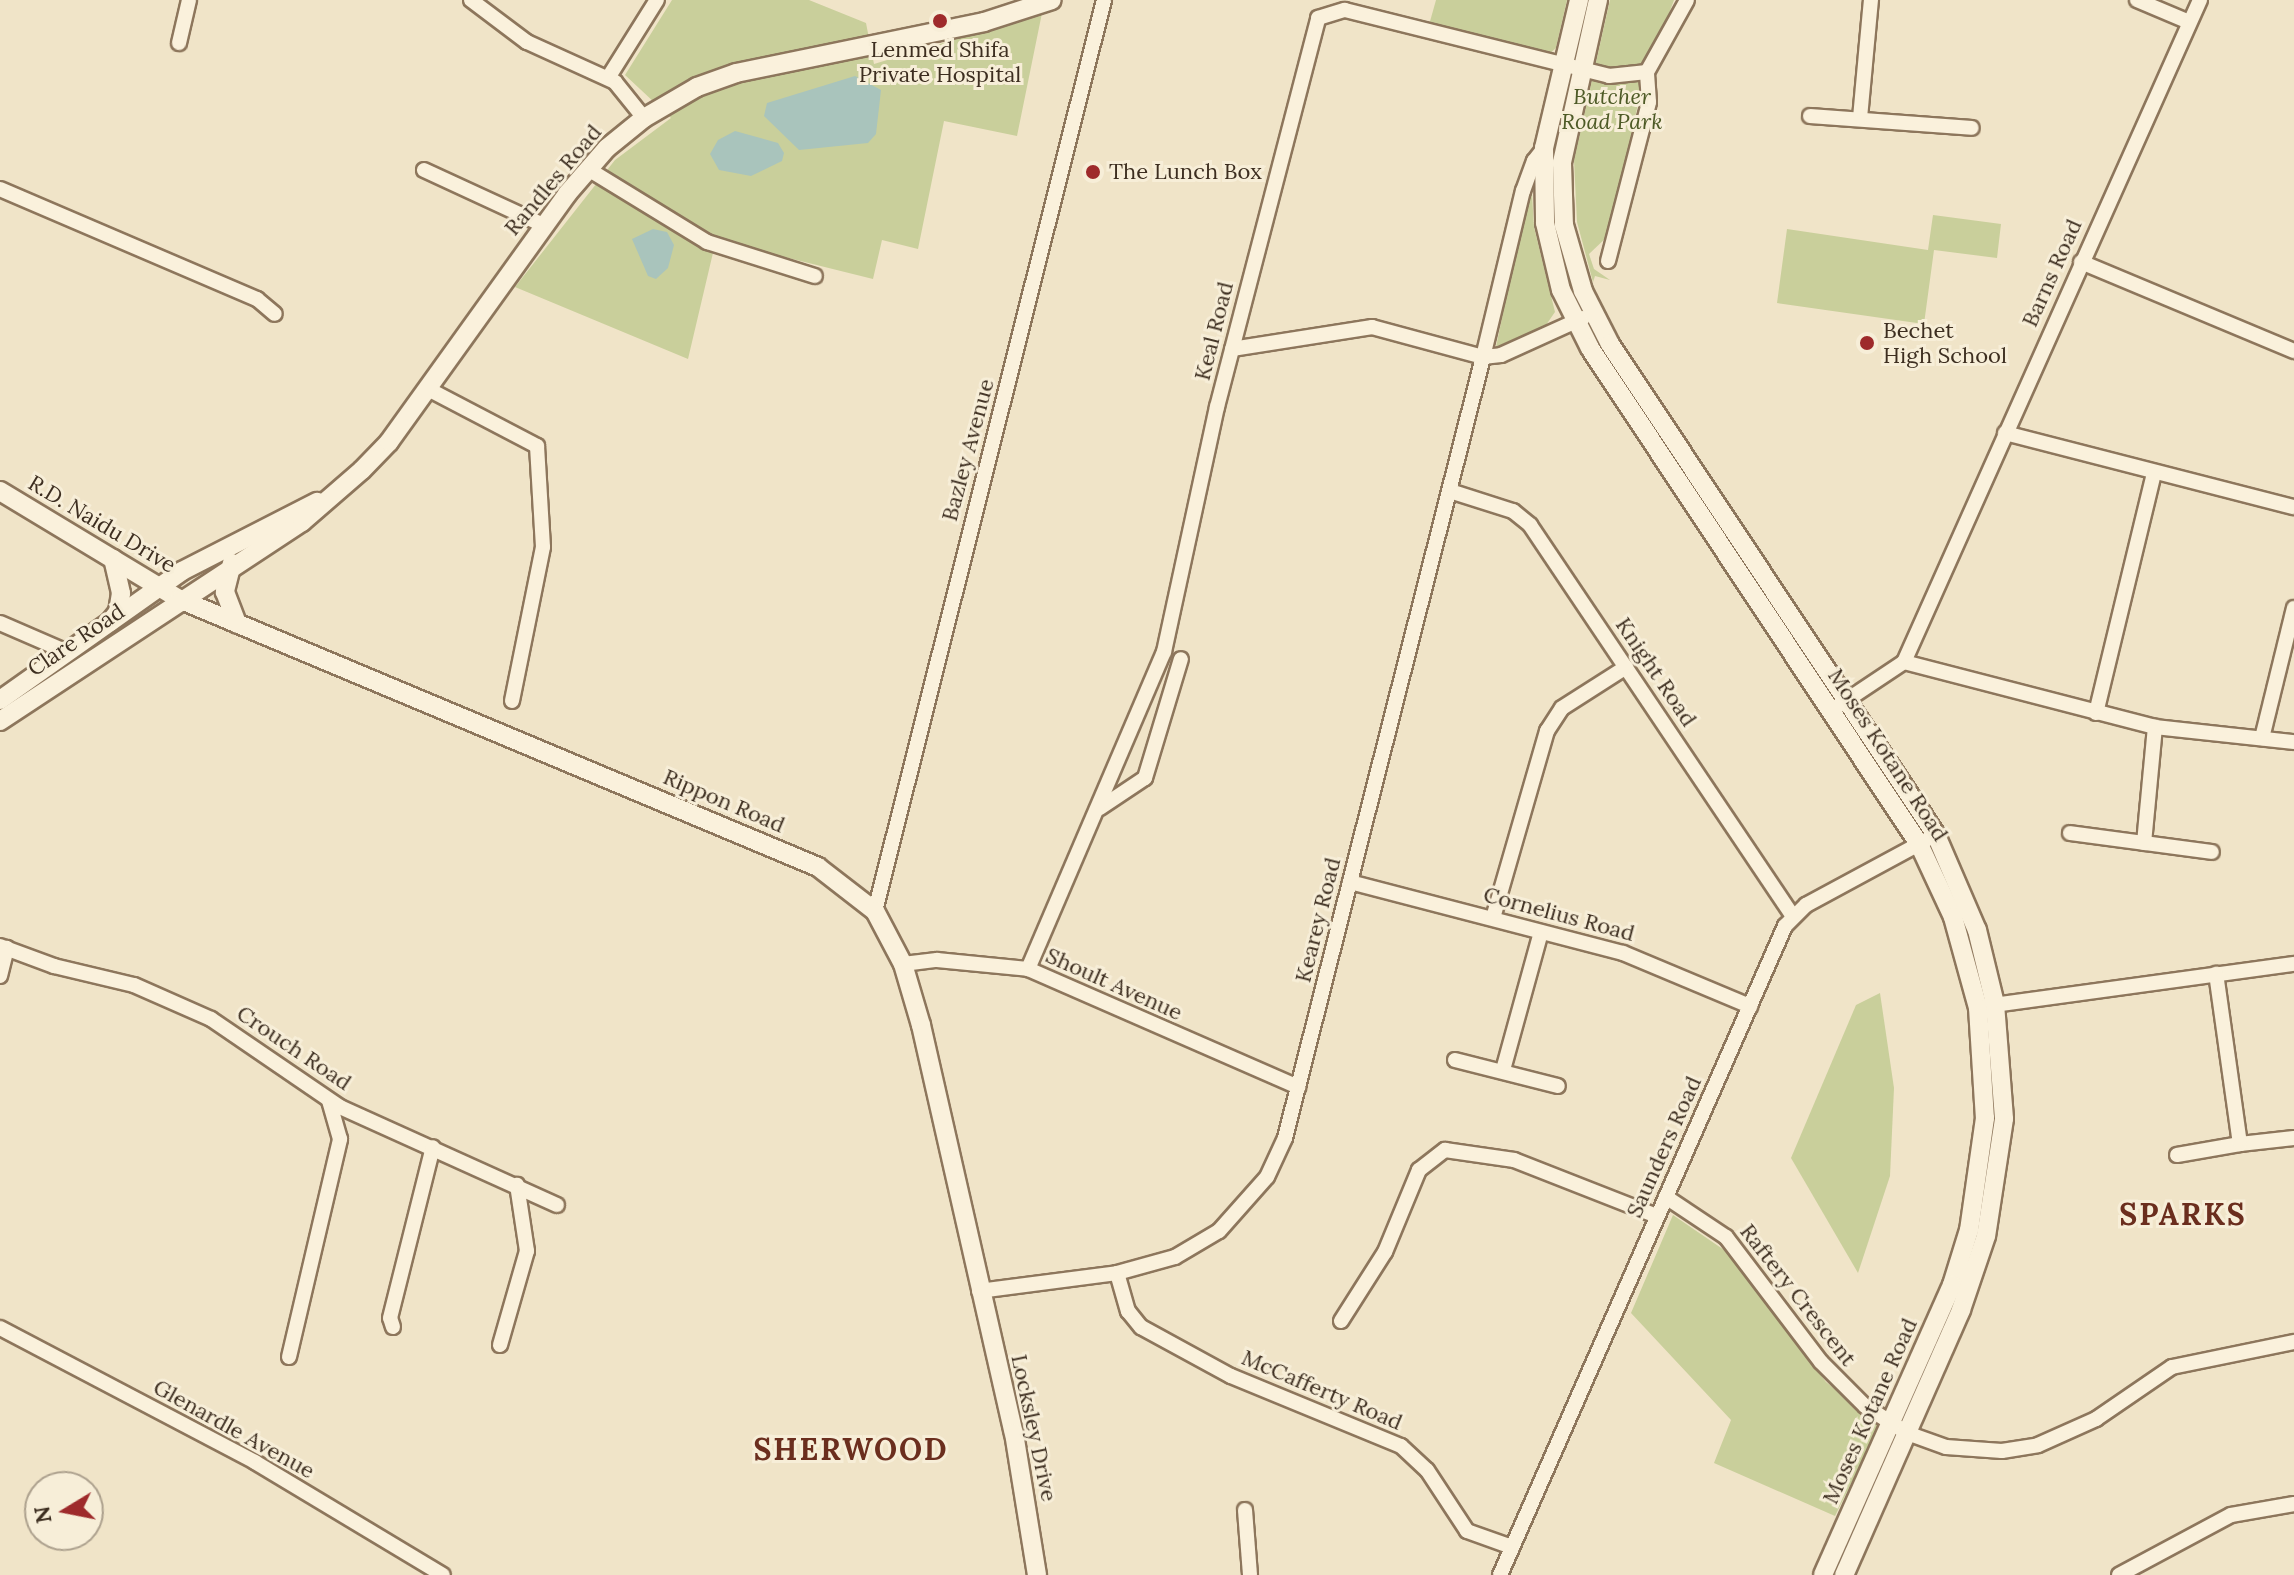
<!DOCTYPE html>
<style>
body{margin:0}
#map{position:relative;width:2294px;height:1575px;overflow:hidden;background:#f0e4c8;font-family:Lora,serif}
div>[style]{position:absolute}
.green>*{inset:0;background:#c9cf9b}
.water>*{inset:0;background:#a9c4bc}
.roads{filter:drop-shadow(2px 0 #8d765c) drop-shadow(-2px 0 #8d765c) drop-shadow(0 2px #8d765c) drop-shadow(0 -2px #8d765c)}
.minor>*{height:14px;margin:-7px;padding:0 7px;transform-origin:7px;border-radius:7px;background:#faf1dc}
.tertiary>*{height:18px;margin:-9px;padding:0 9px;transform-origin:9px;border-radius:9px;background:#faf1dc}
.dots>*{width:22px;height:22px;translate:-50% -50%;box-sizing:border-box;border:4px solid #f7eed8;border-radius:50%}
span{translate:-50% -50%;white-space:nowrap;text-align:center;line-height:1.15;-webkit-text-stroke:6px #f7eed8;paint-order:stroke}
.poi-label{font-size:22px;color:#3d2e20}
.left{translate:0 -50%;text-align:left}
.park-label{font-size:22px;color:#4d5a26;font-style:italic}
.street-label{font-size:22px;color:#3d2e20}
.district-label{font-size:30px;color:#6b2e1e;font-weight:700;letter-spacing:2px}
.north{position:absolute;left:24px;top:1471px;width:80px;height:80px;box-sizing:border-box;background:#f7eed8;border:2px solid #ada18e;border-radius:50%;rotate:260deg;font-size:22px;font-weight:700;line-height:32px;text-align:center;color:#3d2e20}
.north::after{content:'';display:block;margin:auto;width:28px;height:36px;background:#9e2a2b;clip-path:polygon(50% 0,100% 100%,50% 72%,0 100%)}
</style>
<div id="map">
<div class="green">
<div style="clip-path:polygon(672px 0,809px 0,866px 23px,874px 64px,1042px 13px,1017px 136px,944px 121px,918px 249px,882px 240px,873px 279px,716px 240px,688px 359px,515px 287px,615px 160px,671px 118px,625px 75px)"></div>
<div style="clip-path:polygon(1436px 0,1567px 0,1556px 48px,1547px 56px,1429px 25px)"></div>
<div style="clip-path:polygon(1610px 0,1674px 0,1642px 86px,1609px 235px,1589px 254px,1594px 269px,1610px 280px,1595px 276px,1593px 282px,1577px 222px,1574px 160px)"></div>
<div style="clip-path:polygon(1531px 177px,1534px 227px,1555px 312px,1546px 325px,1496px 347px)"></div>
<div style="clip-path:polygon(1933px 215px,2001px 224px,1997px 258px,1934px 250px,1924px 324px,1777px 303px,1787px 229px,1928px 250px)"></div>
<div style="clip-path:polygon(1880px 993px,1894px 1088px,1890px 1176px,1858px 1273px,1791px 1158px,1856px 1005px)"></div>
<div style="clip-path:polygon(1673px 1215px,1727px 1252px,1826px 1382px,1880px 1425px,1835px 1516px,1714px 1463px,1731px 1420px,1631px 1313px)"></div>
</div>
<div class="water">
<div style="clip-path:polygon(855px 76px,881px 90px,876px 134px,868px 143px,799px 150px,764px 116px,767px 103px)"></div>
<div style="clip-path:polygon(735px 131px,778px 143px,784px 153px,782px 161px,751px 176px,719px 170px,710px 154px,718px 140px)"></div>
<div style="clip-path:polygon(653px 229px,667px 232px,674px 245px,668px 268px,656px 279px,648px 276px,632px 239px)"></div>
</div>
<div class="roads">
<div class="minor">
<div style="left:471px;top:0;width:70px;rotate:36.9deg"></div>
<div style="left:527px;top:42px;width:97px;rotate:24.4deg"></div>
<div style="left:615px;top:82px;width:46px;rotate:51.1deg"></div>
<div style="left:2137px;top:0;width:56px;rotate:22.9deg"></div>
<div style="left:179px;top:43px;width:44px;rotate:-76.9deg"></div>
<div style="left:608px;top:78px;width:92px;rotate:-57.9deg"></div>
<div style="left:1810px;top:116px;width:162px;rotate:4.2deg"></div>
<div style="left:1860px;top:118px;width:119px;rotate:-84.7deg"></div>
<div style="left:588px;top:169px;width:140px;rotate:31.5deg"></div>
<div style="left:707px;top:242px;width:113px;rotate:17.5deg"></div>
<div style="left:424px;top:170px;width:131px;rotate:24.8deg"></div>
<div style="left:0;top:189px;width:280px;rotate:23.2deg"></div>
<div style="left:257px;top:299px;width:23px;rotate:40deg"></div>
<div style="left:1608px;top:261px;width:164px;rotate:-75.5deg"></div>
<div style="left:1649px;top:102px;width:30px;rotate:-94deg"></div>
<div style="left:1647px;top:72px;width:82px;rotate:-60.9deg"></div>
<div style="left:2081px;top:262px;width:231px;rotate:22.7deg"></div>
<div style="left:1232px;top:349px;width:142px;rotate:-8.9deg"></div>
<div style="left:1372px;top:327px;width:115px;rotate:15.1deg"></div>
<div style="left:1483px;top:357px;width:171px;rotate:-76.5deg"></div>
<div style="left:1523px;top:191px;width:32px;rotate:-70deg"></div>
<div style="left:1534px;top:161px;width:16px;rotate:-52deg"></div>
<div style="left:428px;top:389px;width:123px;rotate:27.6deg"></div>
<div style="left:537px;top:446px;width:101px;rotate:86.6deg"></div>
<div style="left:543px;top:547px;width:157px;rotate:101.4deg"></div>
<div style="left:2005px;top:433px;width:298px;rotate:14.4deg"></div>
<div style="left:1453px;top:492px;width:63px;rotate:17.6deg"></div>
<div style="left:1513px;top:511px;width:22px;rotate:39deg"></div>
<div style="left:1530px;top:525px;width:471px;rotate:56.1deg"></div>
<div style="left:0;top:623px;width:73px;rotate:23.4deg"></div>
<div style="left:1904px;top:662px;width:259px;rotate:14.5deg"></div>
<div style="left:2155px;top:727px;width:140px;rotate:6.2deg"></div>
<div style="left:1832px;top:710px;width:87px;rotate:-33.7deg"></div>
<div style="left:1904px;top:662px;width:725px;rotate:-65.91deg"></div>
<div style="left:2096px;top:713px;width:247px;rotate:-76.4deg"></div>
<div style="left:2262px;top:738px;width:134px;rotate:-76.2deg"></div>
<div style="left:1100px;top:808px;width:54px;rotate:-33.7deg"></div>
<div style="left:1145px;top:778px;width:124px;rotate:-73.2deg"></div>
<div style="left:2070px;top:833px;width:143px;rotate:7.6deg"></div>
<div style="left:2144px;top:843px;width:117px;rotate:-84.6deg"></div>
<div style="left:1350px;top:882px;width:282px;rotate:14.6deg"></div>
<div style="left:1623px;top:953px;width:138px;rotate:22.7deg"></div>
<div style="left:875px;top:911px;width:939px;rotate:-75.89deg"></div>
<div style="left:1493px;top:918px;width:195px;rotate:-73.9deg"></div>
<div style="left:1547px;top:731px;width:27px;rotate:-57deg"></div>
<div style="left:1562px;top:708px;width:76px;rotate:-32.6deg"></div>
<div style="left:0;top:946px;width:58px;rotate:20.3deg"></div>
<div style="left:54px;top:966px;width:82px;rotate:13.4deg"></div>
<div style="left:134px;top:985px;width:84px;rotate:23.8deg"></div>
<div style="left:211px;top:1019px;width:156px;rotate:34.3deg"></div>
<div style="left:340px;top:1107px;width:238px;rotate:24.3deg"></div>
<div style="left:903px;top:964px;width:34px;rotate:-7deg"></div>
<div style="left:937px;top:960px;width:91px;rotate:5.6deg"></div>
<div style="left:1028px;top:969px;width:295px;rotate:23.6deg"></div>
<div style="left:1028px;top:969px;width:345px;rotate:-66.8deg"></div>
<div style="left:1164px;top:652px;width:251px;rotate:-77.8deg"></div>
<div style="left:1217px;top:407px;width:402px;rotate:-75.4deg"></div>
<div style="left:1318px;top:18px;width:28px;rotate:-17deg"></div>
<div style="left:1345px;top:10px;width:272px;rotate:14deg"></div>
<div style="left:1609px;top:76px;width:38px;rotate:-6deg"></div>
<div style="left:0;top:976px;width:29px;rotate:-76deg"></div>
<div style="left:1986px;top:1006px;width:311px;rotate:-7.8deg"></div>
<div style="left:1455px;top:1060px;width:106px;rotate:14.2deg"></div>
<div style="left:1503px;top:1070px;width:143px;rotate:-74.6deg"></div>
<div style="left:2240px;top:1144px;width:54px;rotate:-6.3deg"></div>
<div style="left:2177px;top:1155px;width:64px;rotate:-9.9deg"></div>
<div style="left:2240px;top:1144px;width:172px;rotate:-98deg"></div>
<div style="left:1666px;top:1197px;width:72px;rotate:33.7deg"></div>
<div style="left:1726px;top:1237px;width:157px;rotate:52.8deg"></div>
<div style="left:1821px;top:1362px;width:62px;rotate:45deg"></div>
<div style="left:1865px;top:1406px;width:50px;rotate:32.7deg"></div>
<div style="left:1907px;top:1433px;width:41px;rotate:19.7deg"></div>
<div style="left:1946px;top:1447px;width:56px;rotate:4.1deg"></div>
<div style="left:2002px;top:1451px;width:36px;rotate:-9deg"></div>
<div style="left:2038px;top:1445px;width:64px;rotate:-24.1deg"></div>
<div style="left:2096px;top:1419px;width:92px;rotate:-34.4deg"></div>
<div style="left:2172px;top:1367px;width:125px;rotate:-11.6deg"></div>
<div style="left:1117px;top:1273px;width:40px;rotate:74deg"></div>
<div style="left:1128px;top:1311px;width:21px;rotate:51deg"></div>
<div style="left:1141px;top:1327px;width:102px;rotate:28.6deg"></div>
<div style="left:1231px;top:1376px;width:184px;rotate:22.4deg"></div>
<div style="left:1401px;top:1446px;width:35px;rotate:43deg"></div>
<div style="left:1427px;top:1470px;width:73px;rotate:56.7deg"></div>
<div style="left:1467px;top:1531px;width:48px;rotate:19.6deg"></div>
<div style="left:979px;top:1291px;width:139px;rotate:-7.4deg"></div>
<div style="left:1117px;top:1273px;width:60px;rotate:-15.4deg"></div>
<div style="left:1175px;top:1257px;width:51px;rotate:-30.6deg"></div>
<div style="left:1219px;top:1231px;width:72px;rotate:-48.4deg"></div>
<div style="left:1267px;top:1177px;width:43px;rotate:-65.2deg"></div>
<div style="left:1285px;top:1138px;width:806px;rotate:-75.77deg"></div>
<div style="left:1483px;top:357px;width:18px;rotate:-6deg"></div>
<div style="left:1501px;top:355px;width:90px;rotate:-24.3deg"></div>
<div style="left:1341px;top:1321px;width:82px;rotate:-57.5deg"></div>
<div style="left:1385px;top:1252px;width:89px;rotate:-67.5deg"></div>
<div style="left:1419px;top:1170px;width:33px;rotate:-38deg"></div>
<div style="left:1445px;top:1150px;width:70px;rotate:8.2deg"></div>
<div style="left:1514px;top:1160px;width:154px;rotate:21.4deg"></div>
<div style="left:393px;top:1327px;width:9px;rotate:-108deg"></div>
<div style="left:390px;top:1318px;width:176px;rotate:-75.9deg"></div>
<div style="left:0;top:1328px;width:288px;rotate:27.7deg"></div>
<div style="left:255px;top:1462px;width:219px;rotate:31deg"></div>
<div style="left:500px;top:1345px;width:98px;rotate:-74deg"></div>
<div style="left:527px;top:1251px;width:67px;rotate:-98.6deg"></div>
<div style="left:289px;top:1357px;width:224px;rotate:-76.8deg"></div>
<div style="left:340px;top:1139px;width:40px;rotate:-106deg"></div>
<div style="left:1245px;top:1510px;width:65px;rotate:85.6deg"></div>
<div style="left:1500px;top:1575px;width:709px;rotate:-66.29deg"></div>
<div style="left:1785px;top:926px;width:30px;rotate:-45deg"></div>
<div style="left:1806px;top:905px;width:136px;rotate:-28.4deg"></div>
<div style="left:2119px;top:1575px;width:127px;rotate:-28.2deg"></div>
<div style="left:2231px;top:1515px;width:64px;rotate:-9.9deg"></div>
</div>
<div class="tertiary">
<div style="left:1579px;top:0;width:152px;rotate:103.3deg"></div>
<div style="left:1544px;top:148px;width:75px;rotate:89.2deg"></div>
<div style="left:1545px;top:223px;width:69px;rotate:76.6deg"></div>
<div style="left:1561px;top:290px;width:65px;rotate:63.4deg"></div>
<div style="left:1590px;top:348px;width:595px;rotate:56.44deg"></div>
<div style="left:1919px;top:844px;width:81px;rotate:65deg"></div>
<div style="left:1953px;top:917px;width:94px;rotate:74.6deg"></div>
<div style="left:1978px;top:1008px;width:110px;rotate:86.4deg"></div>
<div style="left:1985px;top:1118px;width:113px;rotate:98.1deg"></div>
<div style="left:1969px;top:1230px;width:58px;rotate:107.2deg"></div>
<div style="left:1952px;top:1285px;width:317px;rotate:114deg"></div>
<div style="left:1598px;top:0;width:167px;rotate:102.5deg"></div>
<div style="left:1562px;top:163px;width:62px;rotate:88.2deg"></div>
<div style="left:1564px;top:225px;width:69px;rotate:73.9deg"></div>
<div style="left:1583px;top:291px;width:59px;rotate:63deg"></div>
<div style="left:1610px;top:344px;width:589px;rotate:56.42deg"></div>
<div style="left:1936px;top:835px;width:103px;rotate:66.7deg"></div>
<div style="left:1977px;top:930px;width:76px;rotate:76.3deg"></div>
<div style="left:1995px;top:1004px;width:115px;rotate:85.5deg"></div>
<div style="left:2004px;top:1119px;width:118px;rotate:98.7deg"></div>
<div style="left:1986px;top:1236px;width:78px;rotate:108.7deg"></div>
<div style="left:1961px;top:1310px;width:290px;rotate:113.8deg"></div>
<div style="left:0;top:491px;width:209px;rotate:31.1deg"></div>
<div style="left:179px;top:599px;width:693px;rotate:22.75deg"></div>
<div style="left:818px;top:867px;width:72px;rotate:37.7deg"></div>
<div style="left:875px;top:911px;width:60px;rotate:62.2deg"></div>
<div style="left:903px;top:964px;width:64px;rotate:73.6deg"></div>
<div style="left:921px;top:1025px;width:418px;rotate:77.2deg"></div>
<div style="left:1014px;top:1433px;width:144px;rotate:80.8deg"></div>
<div style="left:232px;top:563px;width:30px;rotate:104deg"></div>
<div style="left:225px;top:592px;width:34px;rotate:69deg"></div>
<div style="left:110px;top:622px;width:13px;rotate:-51deg"></div>
<div style="left:118px;top:612px;width:19px;rotate:-81deg"></div>
<div style="left:121px;top:593px;width:35px;rotate:-103deg"></div>
<div style="left:0;top:700px;width:223px;rotate:-35.3deg"></div>
<div style="left:182px;top:571px;width:152px;rotate:-27.1deg"></div>
<div style="left:0;top:721px;width:362px;rotate:-33.4deg"></div>
<div style="left:302px;top:522px;width:79px;rotate:-40.9deg"></div>
<div style="left:362px;top:470px;width:39px;rotate:-46deg"></div>
<div style="left:389px;top:442px;width:305px;rotate:-54.3deg"></div>
<div style="left:567px;top:194px;width:61px;rotate:-49deg"></div>
<div style="left:607px;top:148px;width:48px;rotate:-39deg"></div>
<div style="left:644px;top:118px;width:61px;rotate:-30.3deg"></div>
<div style="left:697px;top:87px;width:41px;rotate:-19.7deg"></div>
<div style="left:736px;top:73px;width:253px;rotate:-11.6deg"></div>
<div style="left:984px;top:22px;width:71px;rotate:-17.9deg"></div>
</div>
</div>
<div class="dots">
<div style="left:940px;top:21px;background:#9e2a2b"></div>
<div style="left:1093px;top:172px;background:#9e2a2b"></div>
<div style="left:1867px;top:343px;background:#9e2a2b"></div>
</div>
<div class="poi-label">
<span style="left:940px;top:62px">Lenmed Shifa<br>Private Hospital</span>
<span class="left" style="left:1109px;top:172px">The Lunch Box</span>
<span class="left" style="left:1883px;top:343px">Bechet<br>High School</span>
</div>
<div class="park-label">
<span style="left:1612px;top:109px">Butcher<br>Road Park</span>
</div>
<div class="street-label">
<span style="left:553px;top:180px;rotate:-50deg">Randles Road</span>
<span style="left:2052px;top:273px;rotate:-66deg">Barns Road</span>
<span style="left:1214px;top:331px;rotate:-76deg">Keal Road</span>
<span style="left:968px;top:450px;rotate:-75deg">Bazley Avenue</span>
<span style="left:102px;top:524px;rotate:31deg">R.D. Naidu Drive</span>
<span style="left:76px;top:640px;rotate:-34deg">Clare Road</span>
<span style="left:1656px;top:672px;rotate:56deg">Knight Road</span>
<span style="left:1888px;top:755px;rotate:57deg">Moses Kotane Road</span>
<span style="left:724px;top:801px;rotate:23deg">Rippon Road</span>
<span style="left:1559px;top:914px;rotate:15deg">Cornelius Road</span>
<span style="left:1318px;top:920px;rotate:-76deg">Kearey Road</span>
<span style="left:1114px;top:984px;rotate:24deg">Shoult Avenue</span>
<span style="left:294px;top:1048px;rotate:34deg">Crouch Road</span>
<span style="left:1664px;top:1147px;rotate:-66deg">Saunders Road</span>
<span style="left:1798px;top:1295px;rotate:52deg">Raftery Crescent</span>
<span style="left:1322px;top:1390px;rotate:23deg">McCafferty Road</span>
<span style="left:1870px;top:1411px;rotate:-66deg">Moses Kotane Road</span>
<span style="left:1034px;top:1428px;rotate:78deg">Locksley Drive</span>
<span style="left:234px;top:1429px;rotate:29deg">Glenardle Avenue</span>
</div>
<div class="district-label">
<span style="left:2183px;top:1214px">SPARKS</span>
<span style="left:851px;top:1449px">SHERWOOD</span>
</div>
<div class="north">N</div>
</div>
